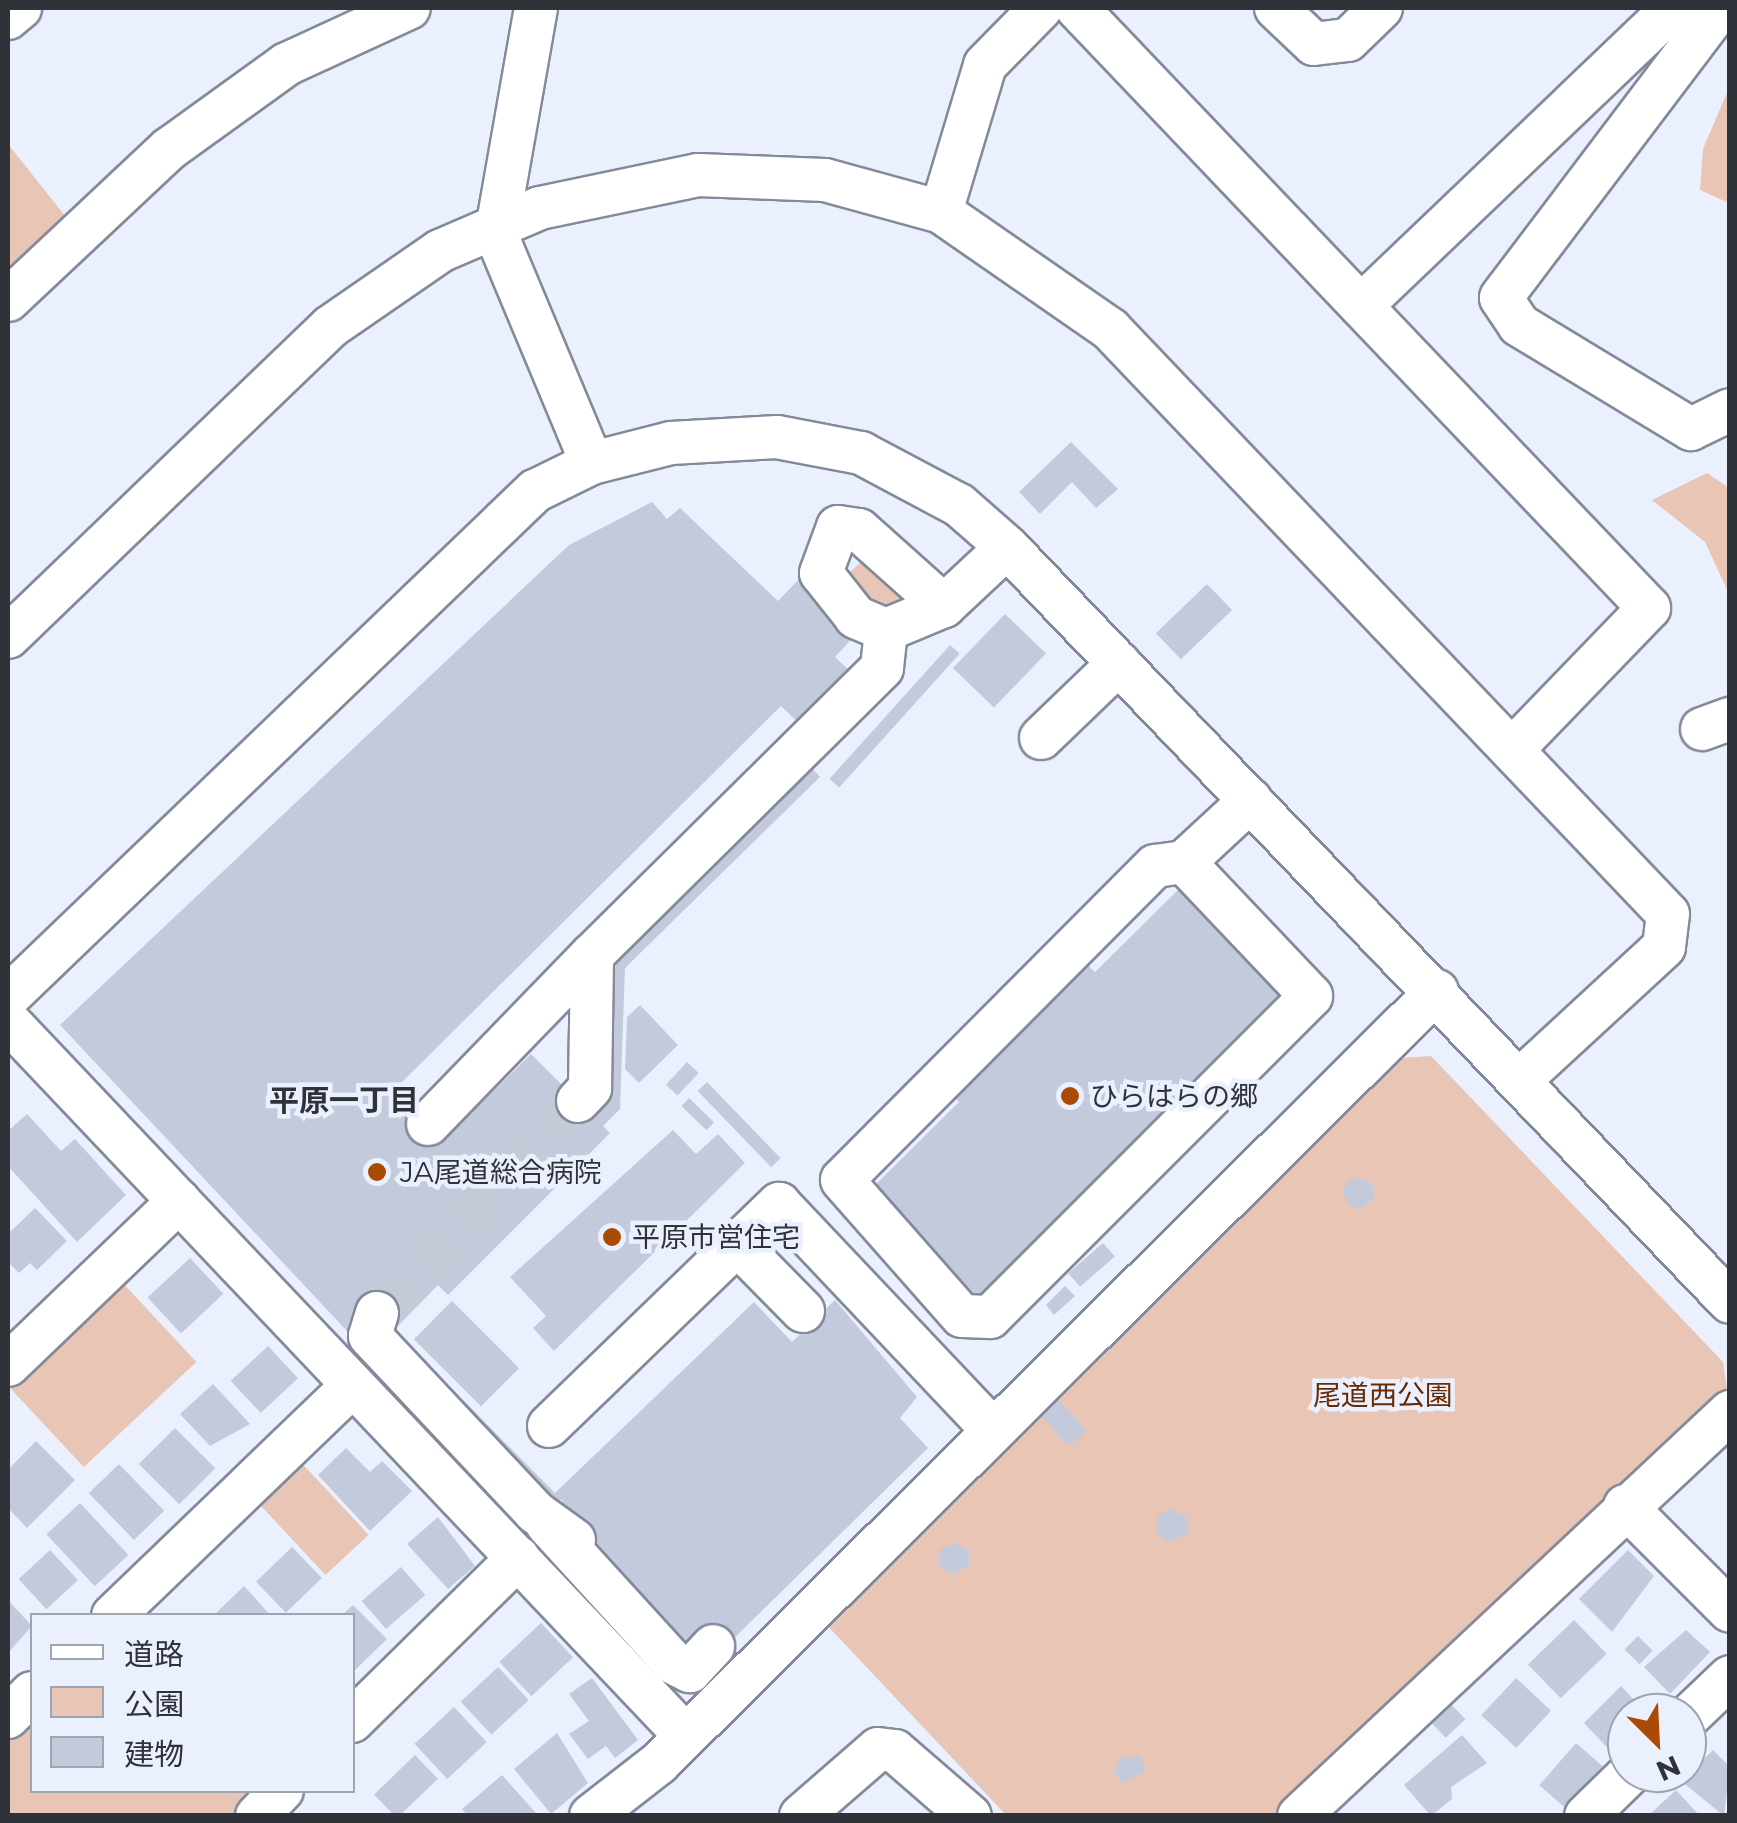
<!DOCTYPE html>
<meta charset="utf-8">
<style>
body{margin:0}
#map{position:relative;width:1737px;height:1823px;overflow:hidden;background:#eaf0fe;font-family:Montserrat,"Noto Sans JP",sans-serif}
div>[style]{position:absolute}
.green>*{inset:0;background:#e8c5b5;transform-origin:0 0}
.building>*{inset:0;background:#c3cadb;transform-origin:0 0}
.minor-tunnel>*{height:42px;margin-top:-21px;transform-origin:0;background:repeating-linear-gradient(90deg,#c5cad7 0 42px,transparent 0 63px)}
.roads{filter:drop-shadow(2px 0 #838a9a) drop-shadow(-2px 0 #838a9a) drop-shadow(0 2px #838a9a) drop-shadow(0 -2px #838a9a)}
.minor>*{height:42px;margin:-21px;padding:0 21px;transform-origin:21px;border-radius:21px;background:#fff}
.dots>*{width:28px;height:28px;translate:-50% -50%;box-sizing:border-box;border:5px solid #eaf0fe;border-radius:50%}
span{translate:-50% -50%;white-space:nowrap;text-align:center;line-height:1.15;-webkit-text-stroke:9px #eaf0fe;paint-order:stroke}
.poi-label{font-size:28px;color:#2f3239}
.left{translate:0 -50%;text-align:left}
.park-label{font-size:28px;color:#692a01}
.neighbourhood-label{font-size:30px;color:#2f3239;font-weight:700}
.frame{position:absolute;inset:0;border:10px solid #2f3239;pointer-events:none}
.legend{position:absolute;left:30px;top:1613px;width:325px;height:180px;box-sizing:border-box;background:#eaf0fe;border:2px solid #9fa4af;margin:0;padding:12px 18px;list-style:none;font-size:30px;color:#2f3239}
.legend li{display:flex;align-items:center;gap:20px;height:50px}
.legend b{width:50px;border:2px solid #9fa4af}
.north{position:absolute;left:1607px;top:1693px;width:100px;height:100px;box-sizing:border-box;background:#eaf0fe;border:2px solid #9fa4af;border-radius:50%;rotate:156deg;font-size:28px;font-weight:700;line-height:40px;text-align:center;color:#2f3239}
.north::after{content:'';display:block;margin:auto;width:35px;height:45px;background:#ab4a04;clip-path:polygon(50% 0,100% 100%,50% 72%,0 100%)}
</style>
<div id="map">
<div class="green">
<div style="clip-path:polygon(1729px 88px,1730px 203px,1729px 203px,1700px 190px,1703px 149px)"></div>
<div style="clip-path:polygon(8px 144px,73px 226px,8px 286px)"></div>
<div style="clip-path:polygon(1707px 473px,1729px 488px,1729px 594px,1705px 542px,1652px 500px)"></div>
<div style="left:870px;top:554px;width:57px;height:34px;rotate:48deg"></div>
<div style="clip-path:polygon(1431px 1056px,1723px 1362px,1727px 1389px,1277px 1815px,1006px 1815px,823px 1621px,1400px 1058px)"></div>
<div style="left:120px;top:1280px;width:112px;height:154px;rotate:47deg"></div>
<div style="left:297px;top:1458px;width:105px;height:59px;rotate:47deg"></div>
<div style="clip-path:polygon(32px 1713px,32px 1790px,261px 1791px,236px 1815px,8px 1816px,8px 1737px)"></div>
</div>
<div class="building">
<div style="clip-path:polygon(1071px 442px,1118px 489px,1096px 508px,1072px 482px,1040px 514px,1019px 492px)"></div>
<div style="clip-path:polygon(652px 502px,667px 519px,680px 508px,778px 601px,801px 577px,858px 632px,835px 657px,855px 676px,805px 729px,781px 706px,394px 1090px,444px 1140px,531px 1054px,591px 1114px,605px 964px,807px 762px,820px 777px,625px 968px,620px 1109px,603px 1126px,610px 1133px,448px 1295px,438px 1285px,394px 1330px,555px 1493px,754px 1302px,792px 1342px,835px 1300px,917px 1397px,900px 1418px,928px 1448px,719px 1653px,689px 1660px,549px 1514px,563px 1500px,550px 1502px,373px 1309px,348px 1332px,60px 1025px,569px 545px)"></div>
<div style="left:1207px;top:584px;width:36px;height:71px;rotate:46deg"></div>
<div style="left:1005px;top:614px;width:57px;height:75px;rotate:44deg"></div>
<div style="left:950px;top:645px;width:13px;height:180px;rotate:42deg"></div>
<div style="clip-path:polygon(1182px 886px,1288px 994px,977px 1305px,866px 1194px,959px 1102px,948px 1090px,1081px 958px,1095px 972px)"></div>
<div style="clip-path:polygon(640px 1005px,678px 1045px,639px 1083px,625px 1069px,627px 1017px)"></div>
<div style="left:687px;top:1062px;width:16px;height:31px;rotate:43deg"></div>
<div style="left:707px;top:1082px;width:106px;height:13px;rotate:46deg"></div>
<div style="left:689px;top:1098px;width:35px;height:11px;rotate:44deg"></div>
<div style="clip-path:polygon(27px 1114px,61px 1151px,75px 1139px,126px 1195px,77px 1242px,8px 1166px,8px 1131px)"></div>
<div style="clip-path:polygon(673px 1130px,696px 1154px,718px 1134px,745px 1163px,554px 1351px,533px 1328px,546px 1316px,510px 1277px)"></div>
<div style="clip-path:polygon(1355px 1177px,1372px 1183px,1375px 1197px,1362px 1208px,1349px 1206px,1342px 1189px)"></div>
<div style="clip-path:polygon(35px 1208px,67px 1241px,37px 1270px,30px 1263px,19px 1273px,8px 1262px,8px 1234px)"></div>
<div style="left:1103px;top:1243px;width:18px;height:46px;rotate:49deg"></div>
<div style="left:190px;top:1258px;width:49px;height:58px;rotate:47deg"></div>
<div style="clip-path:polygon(1065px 1286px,1075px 1296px,1054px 1315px,1046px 1305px)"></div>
<div style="left:452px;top:1301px;width:95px;height:54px;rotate:45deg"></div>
<div style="left:268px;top:1346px;width:44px;height:51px;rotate:47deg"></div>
<div style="clip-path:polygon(213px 1384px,250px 1424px,210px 1446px,180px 1414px)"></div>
<div style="left:1054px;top:1395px;width:48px;height:24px;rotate:47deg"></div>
<div style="left:175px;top:1428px;width:57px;height:51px;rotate:45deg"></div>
<div style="clip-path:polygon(36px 1441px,75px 1480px,27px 1528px,8px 1508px,8px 1470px)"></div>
<div style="clip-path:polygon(346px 1448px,370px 1472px,382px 1461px,412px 1491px,370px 1531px,318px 1475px)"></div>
<div style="left:119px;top:1464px;width:65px;height:42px;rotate:46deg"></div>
<div style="left:80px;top:1503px;width:71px;height:46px;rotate:47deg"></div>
<div style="clip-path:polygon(1172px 1509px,1187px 1518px,1187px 1533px,1170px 1542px,1156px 1533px,1158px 1516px)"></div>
<div style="clip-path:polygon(438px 1517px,475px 1566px,448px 1589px,407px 1544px)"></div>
<div style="clip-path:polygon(955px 1542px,969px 1551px,969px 1566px,952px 1574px,938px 1565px,940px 1550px)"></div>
<div style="left:292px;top:1547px;width:43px;height:50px;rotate:46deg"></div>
<div style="left:50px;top:1550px;width:41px;height:43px;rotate:47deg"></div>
<div style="clip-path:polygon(1628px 1550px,1654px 1576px,1612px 1632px,1579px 1599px)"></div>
<div style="left:401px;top:1567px;width:37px;height:52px;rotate:49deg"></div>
<div style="clip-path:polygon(244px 1586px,271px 1616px,213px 1616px)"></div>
<div style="clip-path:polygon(8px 1600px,32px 1626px,8px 1653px)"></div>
<div style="clip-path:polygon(353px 1605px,387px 1639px,352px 1673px,352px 1616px,341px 1616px)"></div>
<div style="left:1574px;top:1620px;width:47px;height:64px;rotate:46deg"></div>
<div style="left:541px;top:1623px;width:47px;height:57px;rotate:47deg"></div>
<div style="clip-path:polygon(1686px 1630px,1710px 1652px,1670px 1694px,1644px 1667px)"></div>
<div style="left:1638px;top:1636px;width:21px;height:19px;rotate:45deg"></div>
<div style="left:498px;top:1667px;width:45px;height:51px;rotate:47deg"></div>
<div style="clip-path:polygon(592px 1678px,638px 1740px,615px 1758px,606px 1746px,588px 1759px,569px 1734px,589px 1721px,569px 1694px)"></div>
<div style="left:1516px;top:1678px;width:48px;height:51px;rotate:43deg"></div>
<div style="clip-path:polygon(1621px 1686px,1646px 1713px,1627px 1713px,1619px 1760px,1584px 1723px)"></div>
<div style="left:1451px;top:1704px;width:21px;height:27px;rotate:47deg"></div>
<div style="left:454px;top:1707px;width:48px;height:54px;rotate:47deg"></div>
<div style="clip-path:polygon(557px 1733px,588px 1783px,551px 1814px,514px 1769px)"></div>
<div style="clip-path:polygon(1462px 1735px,1487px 1763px,1451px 1787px,1452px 1799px,1431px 1816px,1404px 1785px)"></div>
<div style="left:1576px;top:1743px;width:43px;height:56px;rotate:41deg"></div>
<div style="clip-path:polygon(1713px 1750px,1730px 1767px,1724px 1816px,1681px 1781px)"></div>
<div style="left:415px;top:1755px;width:33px;height:57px;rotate:46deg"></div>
<div style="clip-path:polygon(1140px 1756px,1146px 1771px,1123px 1784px,1113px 1771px,1121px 1758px)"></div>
<div style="clip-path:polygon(502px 1775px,536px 1813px,468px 1816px,462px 1809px)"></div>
<div style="clip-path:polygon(1676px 1790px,1700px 1816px,1648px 1816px)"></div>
</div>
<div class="minor-tunnel">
<div style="left:377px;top:1313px;width:292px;rotate:-46.5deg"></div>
</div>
<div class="roads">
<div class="minor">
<div style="left:536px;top:8px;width:230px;rotate:100deg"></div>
<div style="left:496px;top:234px;width:248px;rotate:67.3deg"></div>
<div style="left:1077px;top:8px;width:829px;rotate:46.37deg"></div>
<div style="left:1649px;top:608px;width:197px;rotate:134deg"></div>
<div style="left:1276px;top:8px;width:52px;rotate:43.5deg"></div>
<div style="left:1314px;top:44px;width:34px;rotate:-7deg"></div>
<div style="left:1348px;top:40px;width:46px;rotate:-44.1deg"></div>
<div style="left:1720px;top:8px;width:363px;rotate:127.1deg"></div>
<div style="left:1501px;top:298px;width:32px;rotate:56deg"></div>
<div style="left:1519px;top:325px;width:201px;rotate:31.2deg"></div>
<div style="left:1691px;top:429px;width:43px;rotate:-26deg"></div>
<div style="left:8px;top:18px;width:16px;rotate:-40deg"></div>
<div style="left:941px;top:212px;width:153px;rotate:-73.3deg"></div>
<div style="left:985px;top:65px;width:80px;rotate:-45.5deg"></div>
<div style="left:8px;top:300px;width:221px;rotate:-43.2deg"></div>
<div style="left:169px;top:149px;width:145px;rotate:-35.8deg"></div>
<div style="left:287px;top:64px;width:134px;rotate:-24.7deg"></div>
<div style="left:1361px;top:306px;width:431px;rotate:-43.7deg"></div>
<div style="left:886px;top:630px;width:33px;rotate:-157deg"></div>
<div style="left:856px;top:617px;width:56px;rotate:-128.5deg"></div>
<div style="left:821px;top:573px;width:49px;rotate:-69.7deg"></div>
<div style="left:838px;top:527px;width:21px;rotate:8deg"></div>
<div style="left:859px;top:530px;width:114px;rotate:41.8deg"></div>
<div style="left:8px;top:637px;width:447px;rotate:-43.9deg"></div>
<div style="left:330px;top:327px;width:134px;rotate:-34.6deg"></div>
<div style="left:440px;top:251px;width:109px;rotate:-23.3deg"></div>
<div style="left:540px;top:208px;width:161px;rotate:-11.8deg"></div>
<div style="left:698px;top:175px;width:127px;rotate:2.3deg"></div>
<div style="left:825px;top:180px;width:120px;rotate:15.4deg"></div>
<div style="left:941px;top:212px;width:206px;rotate:34.7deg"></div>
<div style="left:1110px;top:329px;width:808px;rotate:46.35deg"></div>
<div style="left:1668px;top:914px;width:33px;rotate:97deg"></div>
<div style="left:1664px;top:947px;width:196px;rotate:137.3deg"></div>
<div style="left:1702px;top:729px;width:30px;rotate:-20deg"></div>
<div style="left:1041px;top:738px;width:108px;rotate:-43.9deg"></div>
<div style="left:1184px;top:862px;width:29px;rotate:172deg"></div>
<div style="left:1155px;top:866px;width:443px;rotate:134.9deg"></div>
<div style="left:842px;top:1180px;width:181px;rotate:48.6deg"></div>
<div style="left:962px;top:1316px;width:28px;rotate:2deg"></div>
<div style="left:990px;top:1317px;width:454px;rotate:-45deg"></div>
<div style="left:1311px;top:996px;width:185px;rotate:-133.5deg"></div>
<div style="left:1184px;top:862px;width:91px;rotate:-42.8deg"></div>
<div style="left:8px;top:997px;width:731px;rotate:-43.84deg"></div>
<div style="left:535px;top:491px;width:64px;rotate:-26.2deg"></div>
<div style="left:592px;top:463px;width:81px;rotate:-14.2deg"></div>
<div style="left:671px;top:443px;width:106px;rotate:-3.2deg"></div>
<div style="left:777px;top:437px;width:86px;rotate:10.8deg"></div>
<div style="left:861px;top:453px;width:111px;rotate:28deg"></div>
<div style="left:959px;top:505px;width:64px;rotate:41.2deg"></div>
<div style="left:1007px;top:547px;width:1045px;rotate:46.24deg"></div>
<div style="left:8px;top:1021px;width:980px;rotate:46.53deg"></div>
<div style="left:578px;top:1101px;width:18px;rotate:-47deg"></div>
<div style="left:590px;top:1088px;width:133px;rotate:-89.1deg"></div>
<div style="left:592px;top:955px;width:408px;rotate:-44.7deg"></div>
<div style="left:882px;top:668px;width:38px;rotate:-84deg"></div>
<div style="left:886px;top:630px;width:63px;rotate:-22.5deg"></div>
<div style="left:944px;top:606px;width:86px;rotate:-43.1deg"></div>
<div style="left:428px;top:1124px;width:235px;rotate:-45.9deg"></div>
<div style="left:737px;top:1244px;width:94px;rotate:45.4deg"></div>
<div style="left:377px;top:1313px;width:24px;rotate:107deg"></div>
<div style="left:370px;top:1336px;width:241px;rotate:46.8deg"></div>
<div style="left:535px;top:1512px;width:48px;rotate:35.7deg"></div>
<div style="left:8px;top:1365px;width:237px;rotate:-43.8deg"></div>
<div style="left:549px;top:1426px;width:320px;rotate:-44deg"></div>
<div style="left:779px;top:1204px;width:308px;rotate:46.6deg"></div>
<div style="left:1625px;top:1506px;width:148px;rotate:45deg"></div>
<div style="left:547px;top:1524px;width:188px;rotate:47.6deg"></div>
<div style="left:674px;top:1663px;width:18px;rotate:27deg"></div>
<div style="left:690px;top:1671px;width:34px;rotate:-47deg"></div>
<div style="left:113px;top:1616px;width:333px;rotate:-43.9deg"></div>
<div style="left:8px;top:1717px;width:34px;rotate:-45deg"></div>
<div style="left:1687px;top:1718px;width:59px;rotate:-43.6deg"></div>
<div style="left:352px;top:1721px;width:233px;rotate:-44.5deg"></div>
<div style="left:257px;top:1816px;width:36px;rotate:-46deg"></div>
<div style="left:591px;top:1816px;width:86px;rotate:-37.9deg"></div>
<div style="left:659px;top:1763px;width:1096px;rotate:-44.78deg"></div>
<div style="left:801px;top:1816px;width:102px;rotate:-41deg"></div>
<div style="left:878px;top:1749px;width:17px;rotate:7deg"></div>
<div style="left:895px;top:1751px;width:99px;rotate:40.9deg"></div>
<div style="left:1299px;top:1816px;width:591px;rotate:-43.15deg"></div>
<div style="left:1586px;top:1816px;width:62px;rotate:-44.3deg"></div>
</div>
</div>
<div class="dots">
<div style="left:1070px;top:1096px;background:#ab4a04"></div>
<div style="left:377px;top:1172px;background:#ab4a04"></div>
<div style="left:612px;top:1237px;background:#ab4a04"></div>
</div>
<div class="poi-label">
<span class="left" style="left:1090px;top:1096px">ひらはらの郷</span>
<span class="left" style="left:400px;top:1172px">JA尾道総合病院</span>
<span class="left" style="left:632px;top:1237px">平原市営住宅</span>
</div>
<div class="park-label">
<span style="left:1383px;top:1395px">尾道西公園</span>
</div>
<div class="neighbourhood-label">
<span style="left:344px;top:1101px">平原一丁目</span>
</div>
<div class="frame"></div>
<ul class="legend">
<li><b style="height:12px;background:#fff"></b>道路</li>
<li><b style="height:28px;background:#e8c5b5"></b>公園</li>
<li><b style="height:28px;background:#c3cadb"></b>建物</li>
</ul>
<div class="north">N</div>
</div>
